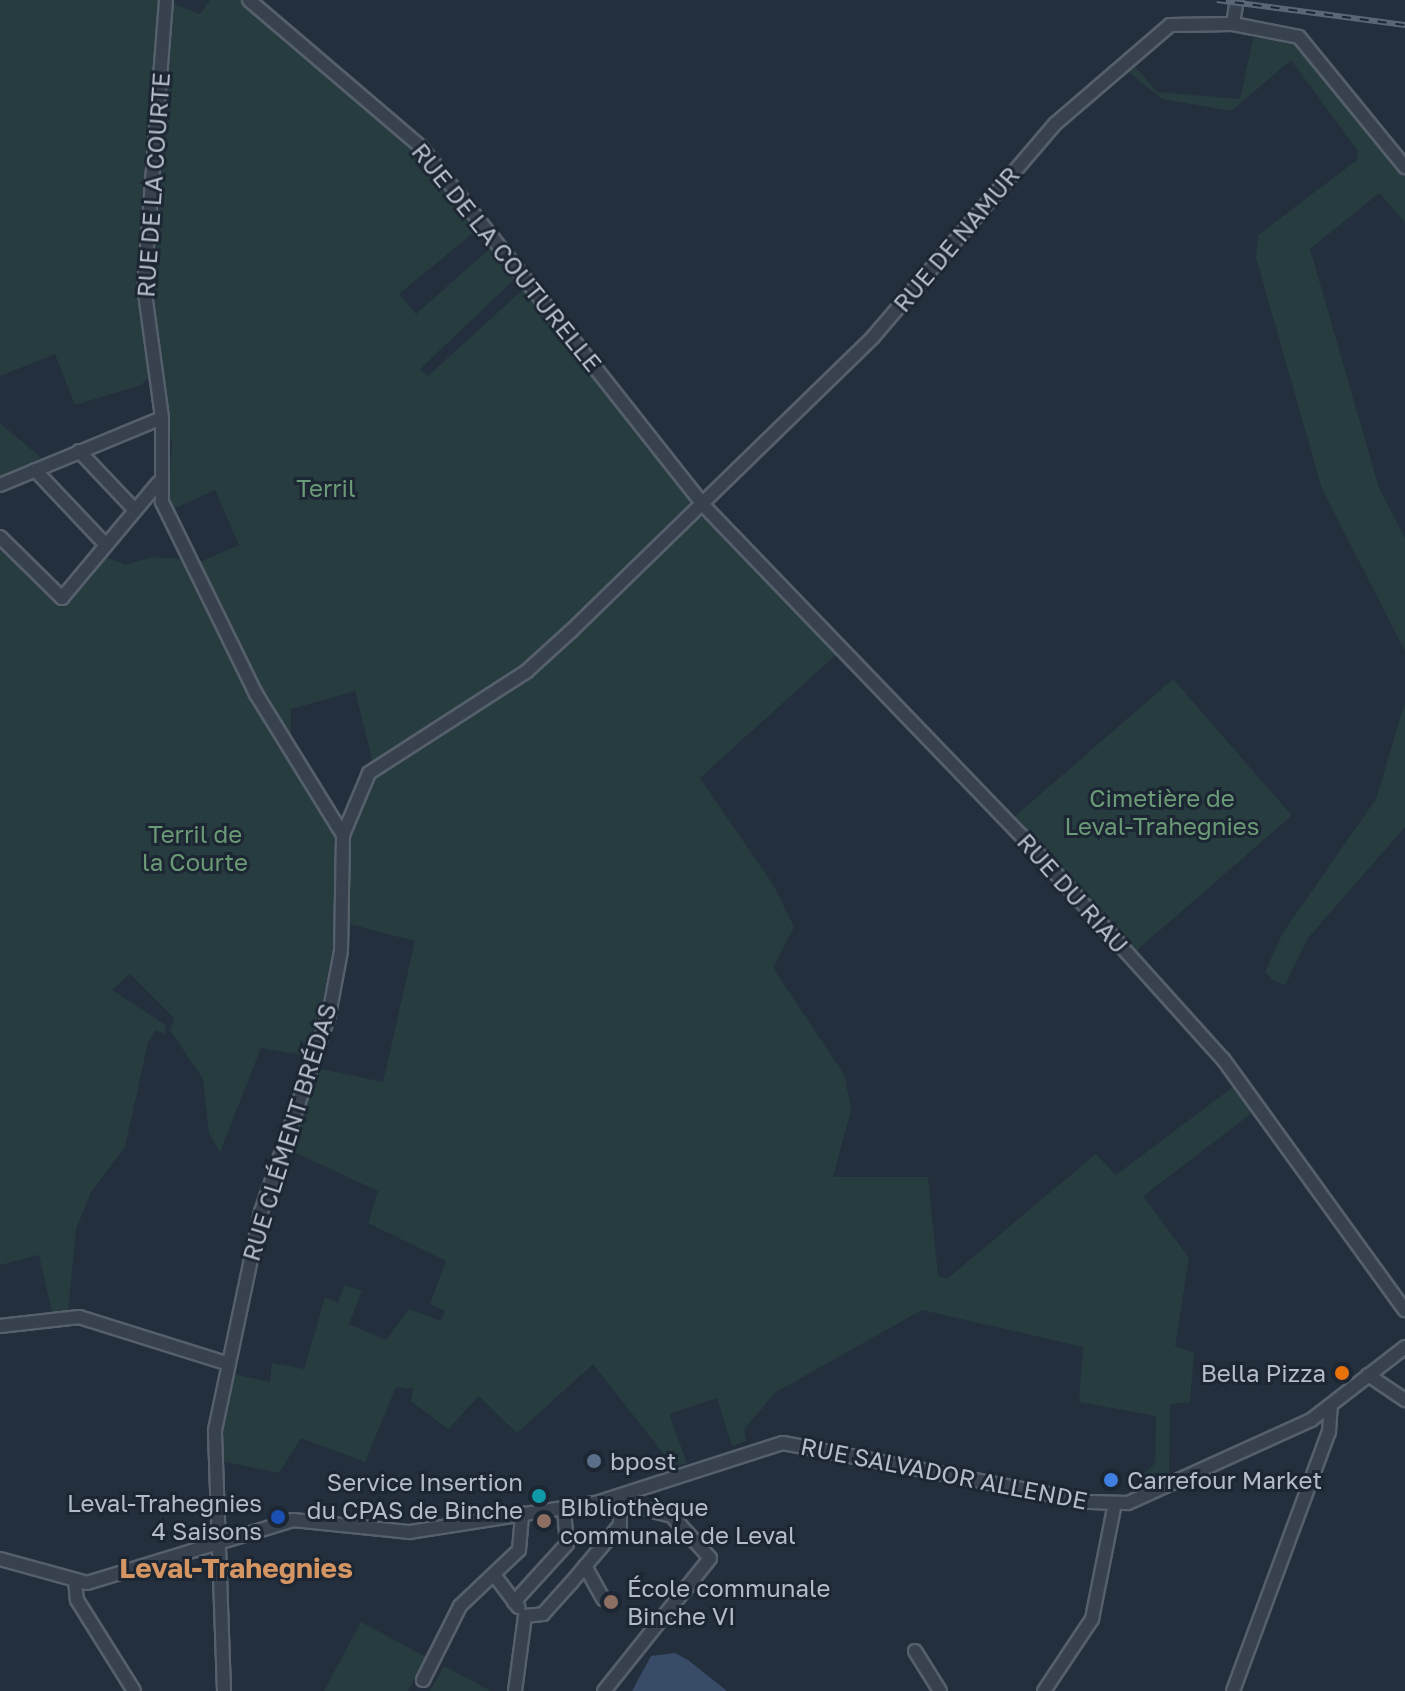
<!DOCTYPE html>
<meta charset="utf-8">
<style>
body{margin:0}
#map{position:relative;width:1405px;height:1691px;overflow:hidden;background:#242f3e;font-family:"Golos Text",sans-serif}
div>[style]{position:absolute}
.green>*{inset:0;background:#263c3f;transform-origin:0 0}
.water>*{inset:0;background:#394c67}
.roads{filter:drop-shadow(2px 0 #565f6c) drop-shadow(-2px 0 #565f6c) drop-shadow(0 2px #565f6c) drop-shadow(0 -2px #565f6c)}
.minor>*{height:12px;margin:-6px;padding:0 6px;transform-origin:6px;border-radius:6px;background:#38414e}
.rail>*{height:6px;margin-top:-3px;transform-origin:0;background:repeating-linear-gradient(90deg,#1d2633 0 9px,#5a6575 0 18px);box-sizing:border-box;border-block:2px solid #5a6575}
.dots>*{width:22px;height:22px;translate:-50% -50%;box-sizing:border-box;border:4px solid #1d2633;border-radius:50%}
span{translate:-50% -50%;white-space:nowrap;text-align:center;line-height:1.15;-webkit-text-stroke:6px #1d2633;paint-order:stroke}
.street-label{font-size:24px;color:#b4bcc9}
.park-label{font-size:24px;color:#6b9a76}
.poi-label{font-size:24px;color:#b4bcc9}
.right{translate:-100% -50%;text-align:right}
.left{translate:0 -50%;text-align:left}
.quarter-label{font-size:28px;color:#d59563;font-weight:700}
</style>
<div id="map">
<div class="green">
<div style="clip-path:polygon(0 0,163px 0,140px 250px,150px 376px,141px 385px,75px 405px,55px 354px,0 376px)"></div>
<div style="clip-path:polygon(210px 0,245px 0,407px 137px,479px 228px,399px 294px,416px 314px,493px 246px,518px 276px,420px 369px,428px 376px,526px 287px,696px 504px,521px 670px,373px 764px,355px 691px,291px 709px,291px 744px,195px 564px,239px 545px,215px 490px,171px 510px,168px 500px,172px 445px,148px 309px,169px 2px,200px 14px)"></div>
<div style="clip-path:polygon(1253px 38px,1295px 40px,1405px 171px,1405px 222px,1379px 193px,1310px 249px,1379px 488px,1405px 538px,1405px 651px,1322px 489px,1256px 258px,1258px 235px,1357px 160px,1358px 151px,1291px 60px,1231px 111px,1162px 99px,1125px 69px,1133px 64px,1157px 92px,1240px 99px)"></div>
<div style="clip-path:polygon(0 423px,45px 461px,0 478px)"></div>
<div style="clip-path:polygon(697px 518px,707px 518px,839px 652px,700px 778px,774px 886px,794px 927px,773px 968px,845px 1076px,851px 1110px,833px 1177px,928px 1177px,938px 1276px,947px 1279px,1096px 1154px,1116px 1175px,1233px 1087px,1252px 1113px,1143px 1196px,1189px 1258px,1175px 1346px,1194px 1353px,1190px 1402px,1170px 1404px,1169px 1475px,1142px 1476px,1155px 1463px,1156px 1416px,1079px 1402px,1083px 1347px,922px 1310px,776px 1392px,744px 1429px,746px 1441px,732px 1446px,717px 1398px,669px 1414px,687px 1463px,674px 1467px,593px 1364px,517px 1433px,479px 1396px,448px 1429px,411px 1401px,413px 1389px,396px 1387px,365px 1462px,301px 1438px,279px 1473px,217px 1460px,229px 1373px,270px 1382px,272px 1363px,304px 1369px,325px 1297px,338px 1303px,345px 1285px,362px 1291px,349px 1324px,386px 1340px,409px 1309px,441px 1321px,445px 1311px,430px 1304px,446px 1261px,368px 1223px,378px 1191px,287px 1149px,317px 1068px,383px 1082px,415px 941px,345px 923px,347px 841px,369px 778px,536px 667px)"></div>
<div style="clip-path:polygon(0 541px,53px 597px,101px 554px,125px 565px,152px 557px,184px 559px,252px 697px,335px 835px,333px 946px,313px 1057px,261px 1048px,220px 1152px,209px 1134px,203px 1079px,170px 1030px,174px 1018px,130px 974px,112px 990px,165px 1025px,165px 1034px,156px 1030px,148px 1042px,125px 1147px,91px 1192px,76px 1229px,68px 1312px,52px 1312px,39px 1255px,0 1265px)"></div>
<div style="left:1173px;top:679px;width:181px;height:212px;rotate:49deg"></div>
<div style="clip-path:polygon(1405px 702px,1405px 827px,1308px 938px,1285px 985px,1274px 981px,1265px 972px,1282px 934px,1376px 799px)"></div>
<div style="clip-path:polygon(361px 1622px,426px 1657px,408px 1691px,324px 1691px)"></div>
<div style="clip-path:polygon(444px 1666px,491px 1691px,430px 1691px)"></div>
</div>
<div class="water">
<div style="clip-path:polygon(675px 1653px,688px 1660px,727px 1691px,632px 1691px,651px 1656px)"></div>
</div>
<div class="roads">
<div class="minor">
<div style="left:166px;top:0;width:287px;rotate:94.4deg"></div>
<div style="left:144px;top:286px;width:133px;rotate:82.2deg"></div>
<div style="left:162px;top:418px;width:84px;rotate:90deg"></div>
<div style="left:162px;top:502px;width:214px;rotate:63.9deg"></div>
<div style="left:256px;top:694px;width:166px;rotate:58.3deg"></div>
<div style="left:249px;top:0;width:225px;rotate:40.5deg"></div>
<div style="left:420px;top:146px;width:459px;rotate:51.7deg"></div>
<div style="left:704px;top:506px;width:458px;rotate:46.1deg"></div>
<div style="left:1022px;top:836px;width:300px;rotate:48deg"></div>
<div style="left:1223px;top:1059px;width:310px;rotate:54.1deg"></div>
<div style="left:1233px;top:24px;width:24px;rotate:-81deg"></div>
<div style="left:79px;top:451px;width:77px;rotate:46.6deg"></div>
<div style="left:35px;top:470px;width:102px;rotate:46.6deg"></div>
<div style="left:0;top:485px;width:175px;rotate:-22.5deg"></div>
<div style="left:0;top:537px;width:87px;rotate:44.5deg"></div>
<div style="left:62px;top:598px;width:150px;rotate:-50.1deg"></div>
<div style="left:0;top:1326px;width:80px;rotate:-6.5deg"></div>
<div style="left:79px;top:1317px;width:154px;rotate:17.4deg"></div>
<div style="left:1368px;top:1375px;width:45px;rotate:34deg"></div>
<div style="left:0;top:1559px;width:90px;rotate:15.4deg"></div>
<div style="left:87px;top:1583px;width:215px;rotate:-17deg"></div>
<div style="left:293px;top:1520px;width:118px;rotate:5.9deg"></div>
<div style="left:410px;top:1532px;width:188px;rotate:-8.9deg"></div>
<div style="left:596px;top:1503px;width:196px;rotate:-17.8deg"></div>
<div style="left:783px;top:1443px;width:311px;rotate:10.9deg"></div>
<div style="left:1088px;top:1502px;width:40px;rotate:1.4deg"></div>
<div style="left:1128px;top:1503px;width:201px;rotate:-24.4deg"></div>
<div style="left:1311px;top:1420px;width:119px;rotate:-37.8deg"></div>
<div style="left:585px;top:1566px;width:38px;rotate:61deg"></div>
<div style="left:495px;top:1576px;width:39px;rotate:53deg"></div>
<div style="left:75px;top:1581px;width:19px;rotate:84deg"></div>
<div style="left:77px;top:1600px;width:107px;rotate:57.9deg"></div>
<div style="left:514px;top:1602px;width:79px;rotate:-47.6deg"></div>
<div style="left:567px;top:1544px;width:36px;rotate:-95deg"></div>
<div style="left:915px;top:1651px;width:47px;rotate:58deg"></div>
<div style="left:423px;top:1680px;width:83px;rotate:-63.4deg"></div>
<div style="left:460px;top:1606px;width:81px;rotate:-43.5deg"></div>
<div style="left:519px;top:1550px;width:37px;rotate:-85deg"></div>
<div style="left:224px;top:1691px;width:261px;rotate:-92deg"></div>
<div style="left:215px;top:1430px;width:223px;rotate:-78.1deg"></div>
<div style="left:261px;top:1212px;width:208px;rotate:-71deg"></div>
<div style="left:329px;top:1015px;width:65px;rotate:-79.4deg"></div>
<div style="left:341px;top:951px;width:116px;rotate:-89deg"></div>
<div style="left:343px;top:835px;width:67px;rotate:-67.2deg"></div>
<div style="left:369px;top:773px;width:188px;rotate:-32.8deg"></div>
<div style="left:527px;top:671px;width:59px;rotate:-42.3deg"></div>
<div style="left:571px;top:631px;width:421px;rotate:-44.2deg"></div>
<div style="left:873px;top:337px;width:280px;rotate:-49.5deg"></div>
<div style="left:1055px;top:124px;width:152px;rotate:-40.7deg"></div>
<div style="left:1170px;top:25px;width:63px;rotate:-0.9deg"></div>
<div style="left:1233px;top:24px;width:67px;rotate:11.1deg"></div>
<div style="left:1299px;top:37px;width:168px;rotate:50.8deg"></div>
<div style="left:515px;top:1691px;width:76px;rotate:-82.4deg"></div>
<div style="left:525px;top:1616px;width:18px;rotate:-6deg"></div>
<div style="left:543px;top:1614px;width:42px;rotate:-47.9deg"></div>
<div style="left:571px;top:1583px;width:76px;rotate:-49.8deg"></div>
<div style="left:620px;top:1525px;width:19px;rotate:-90deg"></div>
<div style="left:604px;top:1691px;width:170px;rotate:-51.4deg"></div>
<div style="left:710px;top:1558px;width:57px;rotate:-132.1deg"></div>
<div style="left:672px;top:1516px;width:65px;rotate:-165.7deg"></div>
<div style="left:1044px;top:1691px;width:87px;rotate:-56.3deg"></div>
<div style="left:1092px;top:1619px;width:118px;rotate:-78.8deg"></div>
<div style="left:1233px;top:1691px;width:276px;rotate:-69.7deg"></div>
<div style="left:1329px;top:1432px;width:27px;rotate:-86deg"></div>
</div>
</div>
<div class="rail">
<div style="left:1217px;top:0;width:190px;rotate:7.6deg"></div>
</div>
<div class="dots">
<div style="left:1342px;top:1373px;background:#e8710a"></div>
<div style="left:594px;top:1461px;background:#5c6f8a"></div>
<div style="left:1111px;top:1480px;background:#3f7fe0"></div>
<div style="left:539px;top:1496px;background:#0f9aa8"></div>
<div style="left:278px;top:1517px;background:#1a4fb4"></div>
<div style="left:544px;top:1521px;background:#8d6e63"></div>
<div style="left:611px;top:1602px;background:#8d6e63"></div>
</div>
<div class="street-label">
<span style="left:153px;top:185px;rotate:-86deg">RUE DE LA COURTE</span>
<span style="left:956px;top:239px;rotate:-50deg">RUE DE NAMUR</span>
<span style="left:507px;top:257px;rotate:51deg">RUE DE LA COUTURELLE</span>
<span style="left:1073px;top:893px;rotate:48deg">RUE DU RIAU</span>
<span style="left:289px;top:1132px;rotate:-73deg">RUE CLÉMENT BRÉDAS</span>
<span style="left:944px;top:1473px;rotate:11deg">RUE SALVADOR ALLENDE</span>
</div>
<div class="park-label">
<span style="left:326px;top:488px">Terril</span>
<span style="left:1162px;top:812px">Cimetière de<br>Leval-Trahegnies</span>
<span style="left:195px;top:848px">Terril de<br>la Courte</span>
</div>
<div class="poi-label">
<span class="right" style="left:1326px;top:1373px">Bella Pizza</span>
<span class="left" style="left:610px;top:1461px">bpost</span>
<span class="left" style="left:1127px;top:1480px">Carrefour Market</span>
<span class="right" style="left:523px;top:1496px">Service Insertion<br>du CPAS de Binche</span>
<span class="right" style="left:262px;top:1517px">Leval-Trahegnies<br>4 Saisons</span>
<span class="left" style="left:560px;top:1521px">BIbliothèque<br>communale de Leval</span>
<span class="left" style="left:627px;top:1602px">École communale<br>Binche VI</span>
</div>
<div class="quarter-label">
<span style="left:236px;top:1568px">Leval-Trahegnies</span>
</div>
</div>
